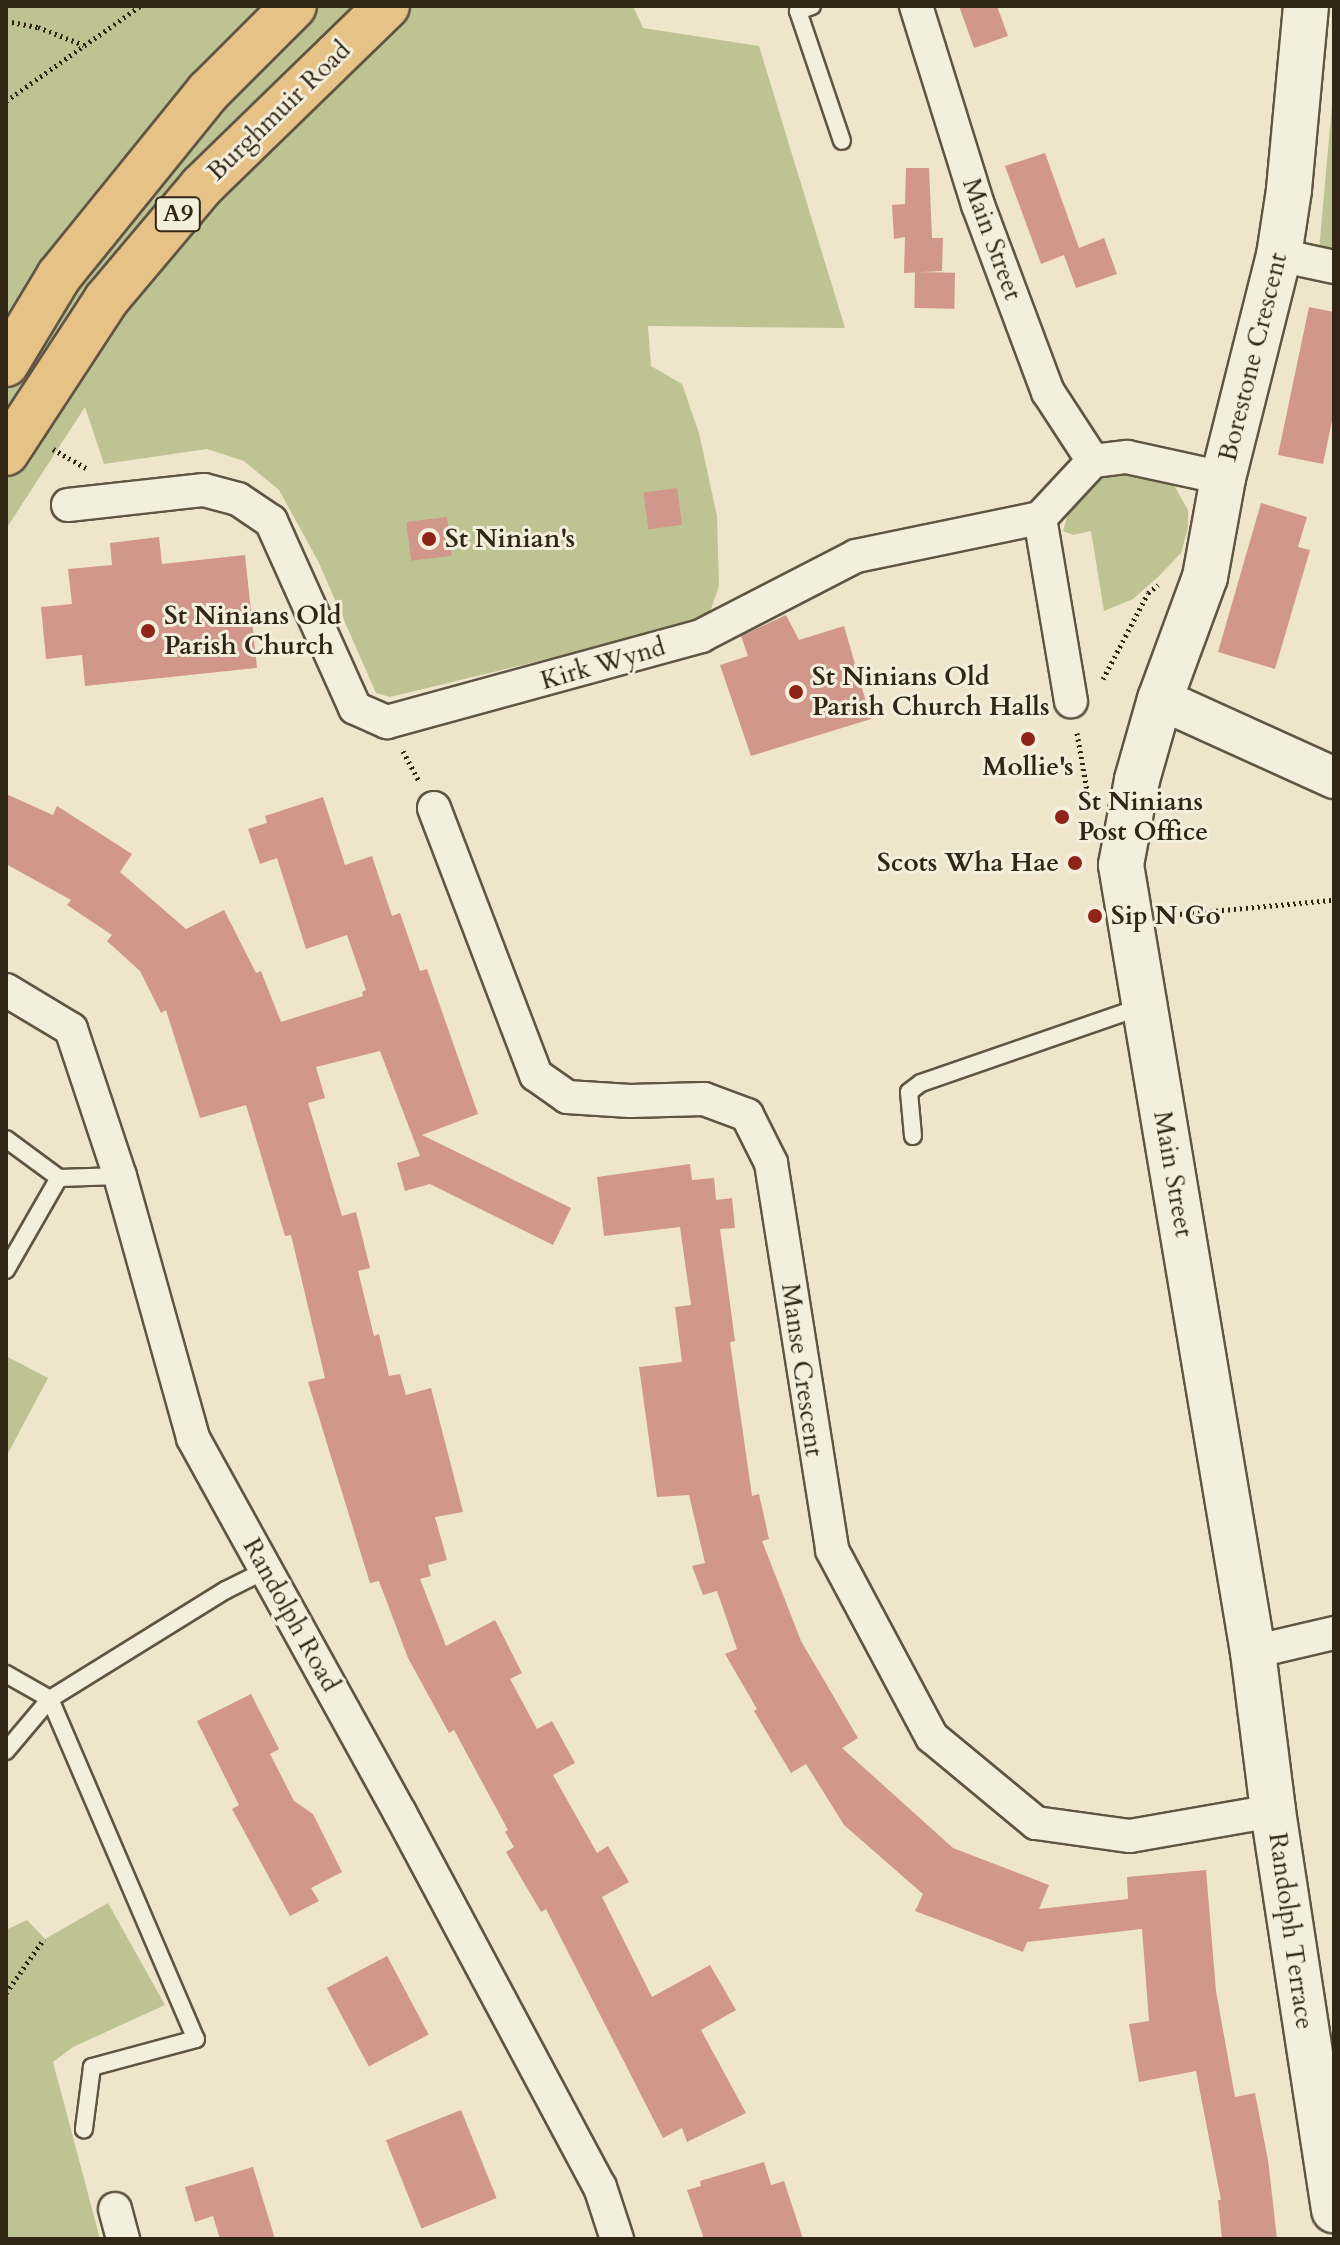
<!DOCTYPE html>
<style>
body{margin:0}
#map{position:relative;width:1340px;height:2245px;overflow:hidden;background:#eee5cb;font-family:Cardo,serif}
div>[style]{position:absolute}
.green>*{inset:0;background:#bec393}
.building>*{inset:0;background:#d1978a;transform-origin:0 0}
.path>*{height:5px;margin-top:-2.5px;transform-origin:0;background:repeating-linear-gradient(90deg,#312516 0 2px,transparent 0 6px)}
.roads{filter:drop-shadow(2px 0 #605543) drop-shadow(-2px 0 #605543) drop-shadow(0 2px #605543) drop-shadow(0 -2px #605543)}
.service>*{height:16px;margin:-8px;padding:0 8px;transform-origin:8px;border-radius:8px;background:#f4eedd}
.minor>*{height:32px;margin:-16px;padding:0 16px;transform-origin:16px;border-radius:16px;background:#f4eedd}
.tertiary>*{height:40px;margin:-20px;padding:0 20px;transform-origin:20px;border-radius:20px;background:#f4eedd}
.secondary>*{height:44px;margin:-22px;padding:0 22px;transform-origin:22px;border-radius:22px;background:#f4eedd}
.primary>*{height:44px;margin:-22px;padding:0 22px;transform-origin:22px;border-radius:22px;background:#e7c286}
.dots>*{width:22px;height:22px;translate:-50% -50%;box-sizing:border-box;border:4px solid #f4eedd;border-radius:50%}
span{translate:-50% -50%;white-space:nowrap;text-align:center;line-height:1.15;-webkit-text-stroke:6px #f4eedd;paint-order:stroke}
.shield-label span{padding:2px 6px;background:#f4eedd;border:2px solid;border-radius:6px;-webkit-text-stroke-width:0}
.shield-label{font-size:24px;color:#312516;font-weight:700}
.street-label{font-size:26px;color:#312516}
.poi-label{font-size:26px;color:#312516;font-weight:700}
.left{translate:0 -50%;text-align:left}
.right{translate:-100% -50%;text-align:right}
.frame{position:absolute;inset:0;border:8px solid #312516;pointer-events:none}
</style>
<div id="map">
<div class="green">
<div style="clip-path:polygon(6px 6px,633px 6px,643px 28px,759px 46px,845px 328px,648px 326px,651px 366px,682px 384px,699px 433px,717px 516px,719px 586px,710px 612px,685px 626px,390px 697px,376px 693px,318px 561px,279px 490px,244px 461px,207px 449px,104px 464px,85px 407px,6px 529px)"></div>
<div style="clip-path:polygon(1334px 83px,1334px 252px,1319px 250px)"></div>
<div style="clip-path:polygon(1111px 469px,1154px 474px,1175px 487px,1188px 510px,1188px 528px,1181px 553px,1158px 577px,1133px 599px,1104px 611px,1091px 531px,1073px 535px,1063px 531px,1068px 514px,1096px 478px)"></div>
<div style="clip-path:polygon(6px 1356px,48px 1378px,6px 1457px)"></div>
<div style="clip-path:polygon(108px 1903px,165px 2005px,73px 2047px,53px 2062px,100px 2239px,6px 2239px,6px 1930px,27px 1920px,45px 1939px)"></div>
</div>
<div class="building">
<div style="clip-path:polygon(959px 6px,997px 6px,1008px 36px,974px 48px)"></div>
<div style="clip-path:polygon(1045px 153px,1079px 248px,1104px 238px,1117px 274px,1076px 288px,1064px 255px,1041px 264px,1005px 166px)"></div>
<div style="clip-path:polygon(906px 168px,929px 168px,932px 238px,943px 238px,942px 271px,904px 273px,905px 237px,894px 239px,892px 205px,905px 204px)"></div>
<div style="left:915px;top:272px;width:40px;height:36px;rotate:1deg"></div>
<div style="clip-path:polygon(1309px 307px,1334px 312px,1334px 411px,1323px 464px,1278px 455px)"></div>
<div style="left:677px;top:488px;width:37px;height:34px;rotate:82deg"></div>
<div style="clip-path:polygon(1261px 503px,1307px 517px,1298px 547px,1310px 550px,1275px 669px,1218px 652px)"></div>
<div style="left:447px;top:517px;width:39px;height:41px;rotate:83deg"></div>
<div style="clip-path:polygon(159px 537px,162px 564px,245px 555px,257px 668px,85px 686px,82px 655px,46px 659px,41px 607px,72px 604px,68px 569px,112px 565px,110px 543px)"></div>
<div style="clip-path:polygon(786px 615px,799px 640px,844px 626px,871px 719px,751px 756px,720px 665px,748px 656px,741px 636px)"></div>
<div style="clip-path:polygon(6px 794px,53px 815px,57px 806px,132px 854px,120px 872px,186px 929px,224px 910px,256px 973px,261px 971px,281px 1022px,363px 996px,362px 992px,366px 990px,347px 935px,306px 949px,277px 858px,260px 864px,248px 829px,267px 823px,265px 816px,323px 797px,345px 865px,372px 856px,392px 916px,400px 913px,420px 971px,427px 969px,478px 1114px,422px 1135px,571px 1208px,553px 1245px,430px 1184px,405px 1191px,397px 1163px,420px 1156px,380px 1051px,316px 1067px,325px 1098px,308px 1103px,342px 1216px,356px 1212px,370px 1268px,358px 1271px,374px 1336px,379px 1334px,389px 1376px,400px 1374px,406px 1395px,431px 1388px,463px 1512px,435px 1517px,447px 1560px,428px 1565px,431px 1576px,420px 1579px,446px 1646px,495px 1620px,522px 1673px,510px 1679px,537px 1729px,552px 1721px,575px 1763px,553px 1775px,597px 1853px,608px 1846px,629px 1882px,602px 1897px,652px 1997px,710px 1965px,736px 2010px,701px 2030px,746px 2113px,687px 2142px,682px 2128px,663px 2138px,546px 1909px,541px 1912px,506px 1852px,514px 1847px,505px 1832px,508px 1830px,454px 1730px,449px 1733px,408px 1658px,379px 1581px,370px 1583px,308px 1382px,325px 1378px,291px 1235px,285px 1236px,246px 1105px,200px 1118px,166px 1010px,161px 1013px,140px 971px,107px 941px,112px 935px,67px 905px,71px 900px,6px 864px)"></div>
<div style="clip-path:polygon(690px 1164px,692px 1180px,714px 1178px,716px 1200px,732px 1198px,735px 1228px,720px 1229px,735px 1341px,730px 1342px,752px 1496px,759px 1494px,769px 1539px,762px 1541px,801px 1641px,858px 1738px,842px 1748px,953px 1848px,1049px 1885px,1039px 1909px,1128px 1899px,1127px 1877px,1206px 1870px,1216px 1991px,1235px 2097px,1255px 2093px,1268px 2160px,1277px 2239px,1222px 2239px,1218px 2200px,1221px 2200px,1196px 2071px,1139px 2082px,1129px 2024px,1149px 2021px,1142px 1929px,1027px 1942px,1023px 1952px,915px 1911px,923px 1894px,844px 1825px,806px 1764px,791px 1773px,754px 1711px,757px 1709px,725px 1654px,737px 1649px,717px 1591px,703px 1595px,692px 1566px,705px 1563px,689px 1495px,657px 1497px,639px 1367px,682px 1362px,675px 1307px,691px 1305px,680px 1227px,604px 1236px,597px 1177px)"></div>
<div style="clip-path:polygon(251px 1694px,279px 1749px,270px 1754px,294px 1801px,313px 1814px,342px 1872px,311px 1888px,319px 1901px,290px 1916px,232px 1809px,239px 1805px,197px 1721px)"></div>
<div style="left:387px;top:1956px;width:89px;height:68px;rotate:62deg"></div>
<div style="left:461px;top:2110px;width:95px;height:81px;rotate:68deg"></div>
<div style="clip-path:polygon(764px 2162px,771px 2185px,784px 2181px,803px 2239px,704px 2239px,687px 2190px,701px 2186px,700px 2181px)"></div>
<div style="clip-path:polygon(253px 2167px,275px 2239px,220px 2239px,213px 2216px,195px 2222px,185px 2187px)"></div>
</div>
<div class="path">
<div style="left:6px;top:21px;width:33px;rotate:11deg"></div>
<div style="left:38px;top:27px;width:49px;rotate:21.4deg"></div>
<div style="left:6px;top:101px;width:164px;rotate:-35.3deg"></div>
<div style="left:53px;top:449px;width:38px;rotate:30deg"></div>
<div style="left:1103px;top:679px;width:97px;rotate:-62.4deg"></div>
<div style="left:1148px;top:593px;width:13px;rotate:-39deg"></div>
<div style="left:1077px;top:733px;width:70px;rotate:80.1deg"></div>
<div style="left:403px;top:751px;width:34px;rotate:62deg"></div>
<div style="left:1168px;top:915px;width:167px;rotate:-5.2deg"></div>
<div style="left:6px;top:1993px;width:66px;rotate:-54.9deg"></div>
</div>
<div class="roads">
<div class="service">
<div style="left:812px;top:6px;width:15px;rotate:160deg"></div>
<div style="left:798px;top:11px;width:137px;rotate:71.3deg"></div>
<div style="left:913px;top:1136px;width:44px;rotate:-95.2deg"></div>
<div style="left:909px;top:1092px;width:15px;rotate:-37deg"></div>
<div style="left:921px;top:1083px;width:235px;rotate:-19.1deg"></div>
<div style="left:6px;top:1139px;width:66px;rotate:36.3deg"></div>
<div style="left:59px;top:1178px;width:61px;rotate:-1.9deg"></div>
<div style="left:6px;top:1270px;width:106px;rotate:-60.1deg"></div>
<div style="left:6px;top:1674px;width:51px;rotate:29.6deg"></div>
<div style="left:50px;top:1699px;width:370px;rotate:66.8deg"></div>
<div style="left:196px;top:2039px;width:108px;rotate:164.9deg"></div>
<div style="left:92px;top:2067px;width:63px;rotate:97.4deg"></div>
<div style="left:6px;top:1751px;width:68px;rotate:-49.8deg"></div>
<div style="left:50px;top:1699px;width:207px;rotate:-31.8deg"></div>
<div style="left:226px;top:1590px;width:45px;rotate:-26.6deg"></div>
</div>
<div class="minor">
<div style="left:916px;top:6px;width:208px;rotate:72.7deg"></div>
<div style="left:978px;top:205px;width:200px;rotate:69.5deg"></div>
<div style="left:1048px;top:392px;width:82px;rotate:56.9deg"></div>
<div style="left:1279px;top:255px;width:56px;rotate:12.3deg"></div>
<div style="left:68px;top:505px;width:137px;rotate:-6.3deg"></div>
<div style="left:204px;top:490px;width:35px;rotate:15deg"></div>
<div style="left:238px;top:499px;width:40px;rotate:34deg"></div>
<div style="left:271px;top:521px;width:205px;rotate:65.8deg"></div>
<div style="left:355px;top:708px;width:35px;rotate:24deg"></div>
<div style="left:387px;top:722px;width:326px;rotate:-15.3deg"></div>
<div style="left:701px;top:636px;width:174px;rotate:-27.3deg"></div>
<div style="left:856px;top:556px;width:188px;rotate:-11.7deg"></div>
<div style="left:1040px;top:518px;width:78px;rotate:-47.1deg"></div>
<div style="left:1093px;top:461px;width:34px;rotate:-7deg"></div>
<div style="left:1127px;top:457px;width:98px;rotate:12.3deg"></div>
<div style="left:1040px;top:518px;width:186px;rotate:80.4deg"></div>
<div style="left:434px;top:808px;width:286px;rotate:69.1deg"></div>
<div style="left:536px;top:1075px;width:38px;rotate:35deg"></div>
<div style="left:567px;top:1097px;width:63px;rotate:3.6deg"></div>
<div style="left:630px;top:1101px;width:74px;rotate:-1.5deg"></div>
<div style="left:704px;top:1099px;width:46px;rotate:20.4deg"></div>
<div style="left:747px;top:1115px;width:54px;rotate:63.4deg"></div>
<div style="left:771px;top:1163px;width:392px;rotate:81deg"></div>
<div style="left:832px;top:1550px;width:212px;rotate:61.9deg"></div>
<div style="left:932px;top:1737px;width:135px;rotate:39.6deg"></div>
<div style="left:1036px;top:1823px;width:95px;rotate:7.9deg"></div>
<div style="left:1130px;top:1836px;width:145px;rotate:-9.9deg"></div>
<div style="left:6px;top:990px;width:76px;rotate:31deg"></div>
<div style="left:71px;top:1029px;width:155px;rotate:71.6deg"></div>
<div style="left:120px;top:1176px;width:272px;rotate:74.4deg"></div>
<div style="left:193px;top:1438px;width:428px;rotate:61.1deg"></div>
<div style="left:400px;top:1813px;width:424px;rotate:61.9deg"></div>
<div style="left:600px;top:2187px;width:55px;rotate:71.9deg"></div>
<div style="left:1253px;top:1652px;width:83px;rotate:-13.2deg"></div>
<div style="left:115px;top:2209px;width:31px;rotate:75deg"></div>
</div>
<div class="tertiary">
<div style="left:1160px;top:699px;width:191px;rotate:24.4deg"></div>
</div>
<div class="secondary">
<div style="left:1306px;top:6px;width:185px;rotate:95.3deg"></div>
<div style="left:1289px;top:190px;width:66px;rotate:98.7deg"></div>
<div style="left:1279px;top:255px;width:230px;rotate:104.1deg"></div>
<div style="left:1223px;top:478px;width:101px;rotate:100.3deg"></div>
<div style="left:1205px;top:577px;width:130px;rotate:110.2deg"></div>
<div style="left:1160px;top:699px;width:84px;rotate:105.9deg"></div>
<div style="left:1137px;top:780px;width:86px;rotate:100.7deg"></div>
<div style="left:1121px;top:865px;width:798px;rotate:80.48deg"></div>
<div style="left:1253px;top:1652px;width:160px;rotate:82.8deg"></div>
<div style="left:1273px;top:1811px;width:404px;rotate:81.3deg"></div>
</div>
<div class="primary">
<div style="left:6px;top:364px;width:103px;rotate:-58.9deg"></div>
<div style="left:59px;top:276px;width:238px;rotate:-51deg"></div>
<div style="left:209px;top:91px;width:120px;rotate:-45deg"></div>
<div style="left:6px;top:453px;width:183px;rotate:-56.8deg"></div>
<div style="left:106px;top:300px;width:149px;rotate:-49.9deg"></div>
<div style="left:202px;top:186px;width:258px;rotate:-44.2deg"></div>
</div>
</div>
<div class="dots">
<div style="left:429px;top:539px;background:#8f2418"></div>
<div style="left:148px;top:631px;background:#8f2418"></div>
<div style="left:796px;top:692px;background:#8f2418"></div>
<div style="left:1028px;top:739px;background:#8f2418"></div>
<div style="left:1062px;top:817px;background:#8f2418"></div>
<div style="left:1075px;top:863px;background:#8f2418"></div>
<div style="left:1095px;top:916px;background:#8f2418"></div>
</div>
<div class="shield-label">
<span style="left:178px;top:214px">A9</span>
</div>
<div class="street-label">
<span style="left:279px;top:111px;rotate:-44deg">Burghmuir Road</span>
<span style="left:992px;top:239px;rotate:70deg">Main Street</span>
<span style="left:1253px;top:357px;rotate:-76deg">Borestone Crescent</span>
<span style="left:603px;top:664px;rotate:-16deg">Kirk Wynd</span>
<span style="left:1173px;top:1174px;rotate:80deg">Main Street</span>
<span style="left:802px;top:1370px;rotate:82deg">Manse Crescent</span>
<span style="left:291px;top:1615px;rotate:61deg">Randolph Road</span>
<span style="left:1291px;top:1931px;rotate:82deg">Randolph Terrace</span>
</div>
<div class="poi-label">
<span class="left" style="left:445px;top:539px">St Ninian's</span>
<span class="left" style="left:164px;top:631px">St Ninians Old<br>Parish Church</span>
<span class="left" style="left:812px;top:692px">St Ninians Old<br>Parish Church Halls</span>
<span style="left:1028px;top:767px">Mollie's</span>
<span class="left" style="left:1078px;top:817px">St Ninians<br>Post Office</span>
<span class="right" style="left:1059px;top:863px">Scots Wha Hae</span>
<span class="left" style="left:1111px;top:916px">Sip N Go</span>
</div>
<div class="frame"></div>
</div>
